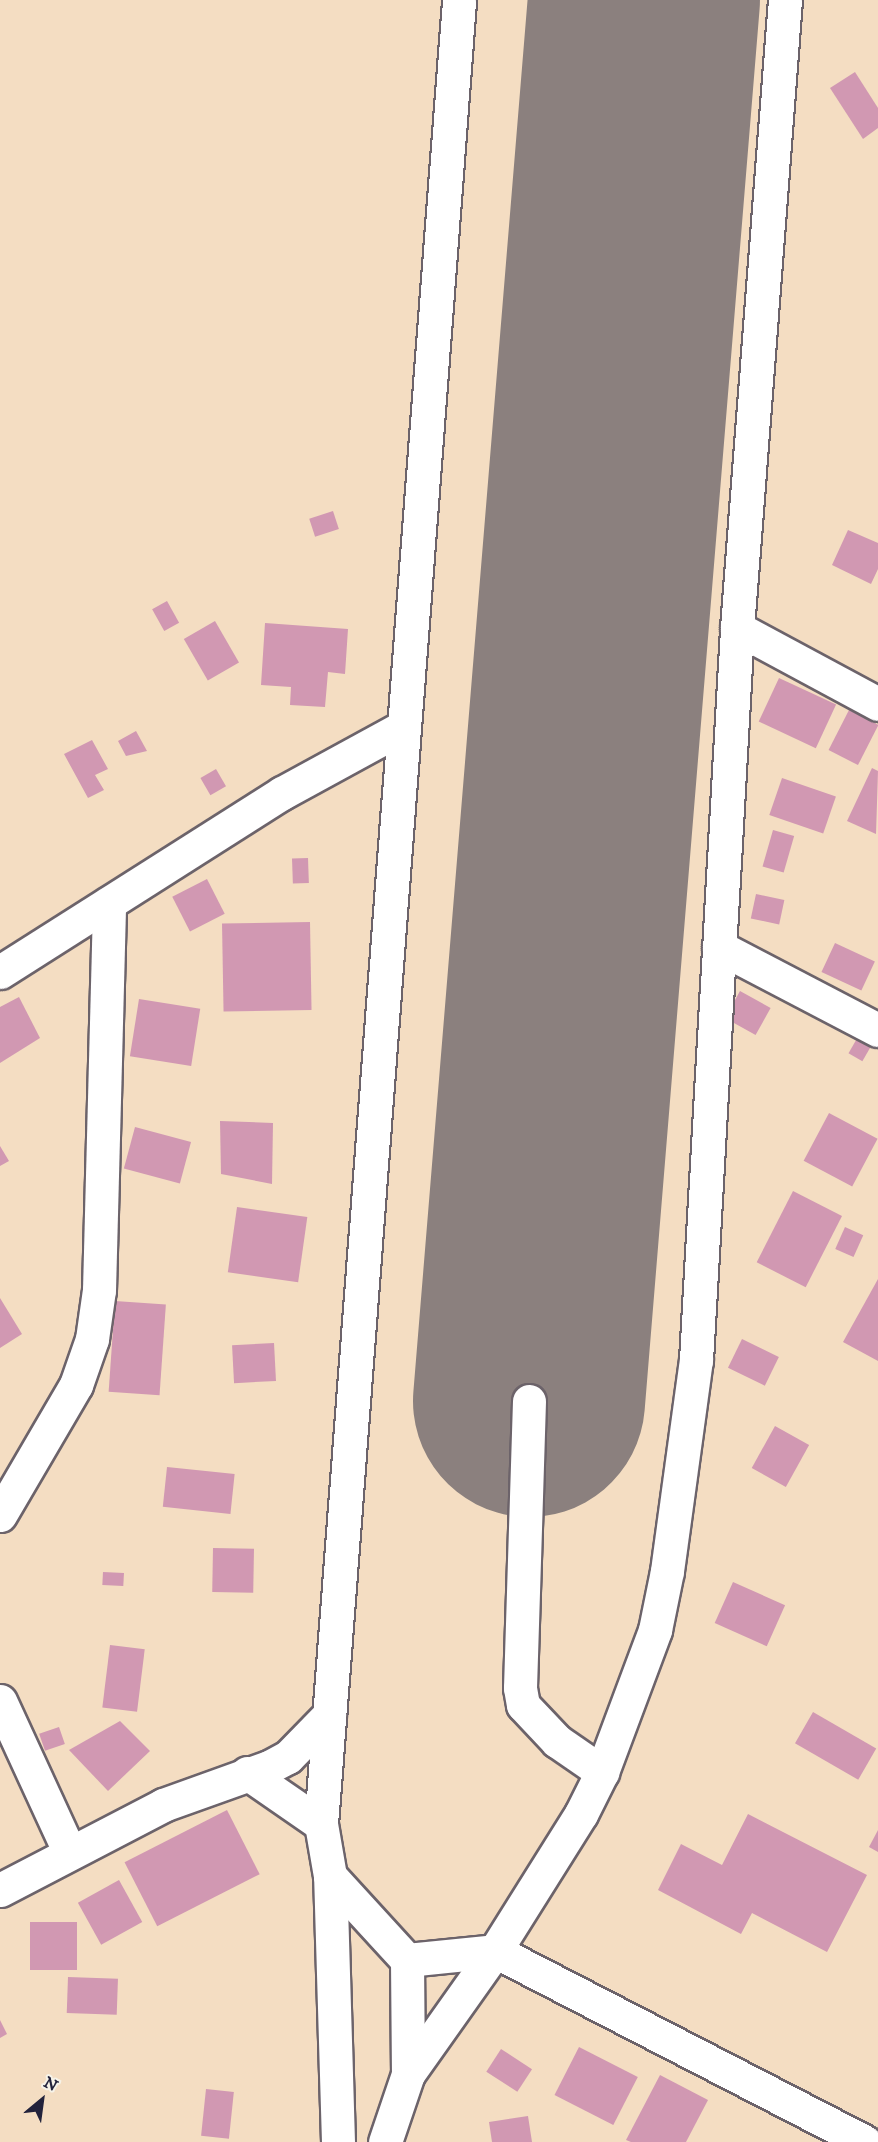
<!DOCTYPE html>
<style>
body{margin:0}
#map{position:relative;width:878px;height:2142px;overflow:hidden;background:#f4ddc2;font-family:"IM FELL DW Pica",serif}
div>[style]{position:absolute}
.runway>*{height:232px;margin:-116px;padding:0 116px;transform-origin:116px;border-radius:116px;background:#8b807e}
.building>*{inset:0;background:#d198b2;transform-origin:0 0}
.roads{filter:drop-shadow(2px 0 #6c636a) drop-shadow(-2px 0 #6c636a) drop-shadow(0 2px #6c636a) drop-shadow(0 -2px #6c636a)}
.minor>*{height:33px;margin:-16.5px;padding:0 16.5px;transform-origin:16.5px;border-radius:16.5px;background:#fff}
span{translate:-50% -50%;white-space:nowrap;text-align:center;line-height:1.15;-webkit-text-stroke:4.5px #f7f3e8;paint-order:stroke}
.north{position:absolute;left:12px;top:2070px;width:60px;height:60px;-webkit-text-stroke:4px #f7f3e8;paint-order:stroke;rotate:29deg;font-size:16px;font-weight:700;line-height:24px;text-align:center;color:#22223b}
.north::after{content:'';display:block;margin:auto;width:21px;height:27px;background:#22223b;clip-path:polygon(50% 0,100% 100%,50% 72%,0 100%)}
</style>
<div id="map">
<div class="runway">
<div style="left:529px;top:1401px;width:1406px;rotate:-85.31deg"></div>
</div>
<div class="building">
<div style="clip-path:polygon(855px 72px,878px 108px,878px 128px,863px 139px,830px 88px)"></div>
<div style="left:333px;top:511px;width:19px;height:25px;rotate:72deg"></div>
<div style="clip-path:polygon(848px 530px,878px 543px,878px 569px,871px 584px,832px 565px)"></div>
<div style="left:167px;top:601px;width:25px;height:17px;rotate:61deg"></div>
<div style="left:215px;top:621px;width:48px;height:36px;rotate:60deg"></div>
<div style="clip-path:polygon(265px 623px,348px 629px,345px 674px,328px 672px,325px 707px,290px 705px,291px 687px,261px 685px)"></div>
<div style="left:779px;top:678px;width:63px;height:48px;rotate:25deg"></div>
<div style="left:849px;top:710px;width:33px;height:45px;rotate:27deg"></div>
<div style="clip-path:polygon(136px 731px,147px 751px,126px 756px,118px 741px)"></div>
<div style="clip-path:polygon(92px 740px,108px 769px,95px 775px,104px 790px,88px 798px,64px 754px)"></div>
<div style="clip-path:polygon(872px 768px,878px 771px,876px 834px,847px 821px)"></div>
<div style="left:216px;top:769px;width:20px;height:18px;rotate:60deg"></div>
<div style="left:782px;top:778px;width:57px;height:39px;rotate:19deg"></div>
<div style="left:773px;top:830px;width:22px;height:38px;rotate:16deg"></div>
<div style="left:308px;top:858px;width:25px;height:16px;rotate:88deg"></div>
<div style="left:207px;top:879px;width:39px;height:39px;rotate:63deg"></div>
<div style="left:756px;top:894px;width:29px;height:25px;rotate:12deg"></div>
<div style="left:310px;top:922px;width:88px;height:88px;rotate:89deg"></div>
<div style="left:835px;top:943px;width:44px;height:32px;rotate:25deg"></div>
<div style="left:740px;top:991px;width:35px;height:31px;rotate:29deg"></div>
<div style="clip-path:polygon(19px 997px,40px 1038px,0 1063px,0 1007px)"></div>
<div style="left:139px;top:999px;width:62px;height:58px;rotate:9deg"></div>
<div style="left:859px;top:1035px;width:16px;height:21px;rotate:30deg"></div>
<div style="left:829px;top:1113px;width:55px;height:54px;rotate:28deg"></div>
<div style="clip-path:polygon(220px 1121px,273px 1123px,272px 1184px,221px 1174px)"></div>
<div style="left:135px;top:1127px;width:58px;height:43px;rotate:15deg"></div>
<div style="clip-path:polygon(0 1146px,9px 1161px,0 1166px)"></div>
<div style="left:793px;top:1191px;width:55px;height:80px;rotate:27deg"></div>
<div style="left:237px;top:1207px;width:71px;height:66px;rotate:8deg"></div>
<div style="left:845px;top:1227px;width:20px;height:24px;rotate:24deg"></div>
<div style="clip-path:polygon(878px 1279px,878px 1361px,843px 1342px)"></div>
<div style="clip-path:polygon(0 1298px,22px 1334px,0 1348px)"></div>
<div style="left:115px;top:1301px;width:51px;height:91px;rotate:4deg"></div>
<div style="left:742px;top:1339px;width:41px;height:32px;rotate:26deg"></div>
<div style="left:274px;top:1343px;width:38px;height:42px;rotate:87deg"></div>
<div style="left:775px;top:1426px;width:39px;height:48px;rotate:29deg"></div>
<div style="left:167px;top:1467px;width:68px;height:40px;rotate:6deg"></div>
<div style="left:213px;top:1548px;width:41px;height:44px;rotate:1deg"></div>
<div style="left:103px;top:1572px;width:21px;height:13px;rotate:3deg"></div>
<div style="left:733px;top:1582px;width:57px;height:45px;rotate:24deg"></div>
<div style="left:110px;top:1645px;width:35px;height:63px;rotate:7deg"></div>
<div style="left:813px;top:1712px;width:73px;height:36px;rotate:30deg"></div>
<div style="clip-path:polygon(120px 1721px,150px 1751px,108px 1791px,69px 1750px)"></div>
<div style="left:59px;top:1727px;width:18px;height:21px;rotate:71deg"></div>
<div style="left:227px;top:1810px;width:72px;height:115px;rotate:63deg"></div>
<div style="clip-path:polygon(748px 1814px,867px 1875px,827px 1952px,752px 1913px,741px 1934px,658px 1890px,681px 1844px,722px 1865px)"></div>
<div style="clip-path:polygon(878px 1830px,878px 1852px,869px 1847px)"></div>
<div style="left:119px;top:1880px;width:48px;height:47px;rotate:61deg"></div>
<div style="left:30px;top:1922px;width:47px;height:48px"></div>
<div style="left:68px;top:1977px;width:50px;height:36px;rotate:2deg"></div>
<div style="clip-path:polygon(0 2020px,7px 2034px,0 2038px)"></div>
<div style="left:579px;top:2047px;width:66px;height:54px;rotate:27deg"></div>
<div style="left:501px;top:2049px;width:37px;height:27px;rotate:33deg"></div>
<div style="clip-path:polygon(660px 2075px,708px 2100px,686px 2142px,631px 2142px,626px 2140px)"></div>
<div style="left:206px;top:2089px;width:28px;height:47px;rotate:6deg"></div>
<div style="clip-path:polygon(528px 2116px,532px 2142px,492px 2142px,489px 2122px)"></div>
</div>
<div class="roads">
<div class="minor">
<div style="left:737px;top:628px;width:160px;rotate:28.3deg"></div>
<div style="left:719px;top:947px;width:179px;rotate:27.6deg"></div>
<div style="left:0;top:972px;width:334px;rotate:-32.4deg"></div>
<div style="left:282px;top:793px;width:136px;rotate:-28.6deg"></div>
<div style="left:529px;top:1401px;width:287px;rotate:91.8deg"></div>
<div style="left:520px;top:1688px;width:17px;rotate:80deg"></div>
<div style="left:523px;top:1705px;width:50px;rotate:46.6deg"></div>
<div style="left:557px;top:1741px;width:55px;rotate:34.6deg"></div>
<div style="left:0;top:1515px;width:151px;rotate:-59.7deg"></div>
<div style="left:76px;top:1385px;width:49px;rotate:-70.8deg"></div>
<div style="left:92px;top:1339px;width:49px;rotate:-81.9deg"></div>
<div style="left:99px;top:1290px;width:387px;rotate:-88.5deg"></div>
<div style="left:0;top:1701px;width:165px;rotate:65.3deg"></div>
<div style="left:247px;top:1773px;width:90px;rotate:34.6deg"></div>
<div style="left:330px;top:1876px;width:114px;rotate:47.5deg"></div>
<div style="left:407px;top:1960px;width:88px;rotate:-5.8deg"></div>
<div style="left:495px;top:1951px;width:416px;rotate:27.3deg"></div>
<div style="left:0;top:1890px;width:184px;rotate:-27.5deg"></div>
<div style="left:163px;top:1805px;width:113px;rotate:-19.7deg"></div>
<div style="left:269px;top:1767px;width:21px;rotate:-28deg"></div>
<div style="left:288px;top:1757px;width:59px;rotate:-45.7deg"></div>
<div style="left:407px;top:1960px;width:114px;rotate:89.5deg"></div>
<div style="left:338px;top:2142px;width:266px;rotate:-91.7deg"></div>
<div style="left:330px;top:1876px;width:53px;rotate:-99.8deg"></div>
<div style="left:321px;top:1824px;width:1829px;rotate:-85.67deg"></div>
<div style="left:385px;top:2142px;width:72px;rotate:-71.3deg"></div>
<div style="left:408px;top:2074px;width:151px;rotate:-54.7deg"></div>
<div style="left:495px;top:1951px;width:162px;rotate:-57.9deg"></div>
<div style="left:581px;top:1814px;width:47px;rotate:-63.4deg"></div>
<div style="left:602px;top:1772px;width:152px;rotate:-69.5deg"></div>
<div style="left:655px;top:1630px;width:60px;rotate:-78.5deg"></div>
<div style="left:667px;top:1571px;width:213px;rotate:-82.2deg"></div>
<div style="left:696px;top:1360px;width:733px;rotate:-86.79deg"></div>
<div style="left:737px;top:628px;width:630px;rotate:-85.63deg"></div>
</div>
</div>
<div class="north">N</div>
</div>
